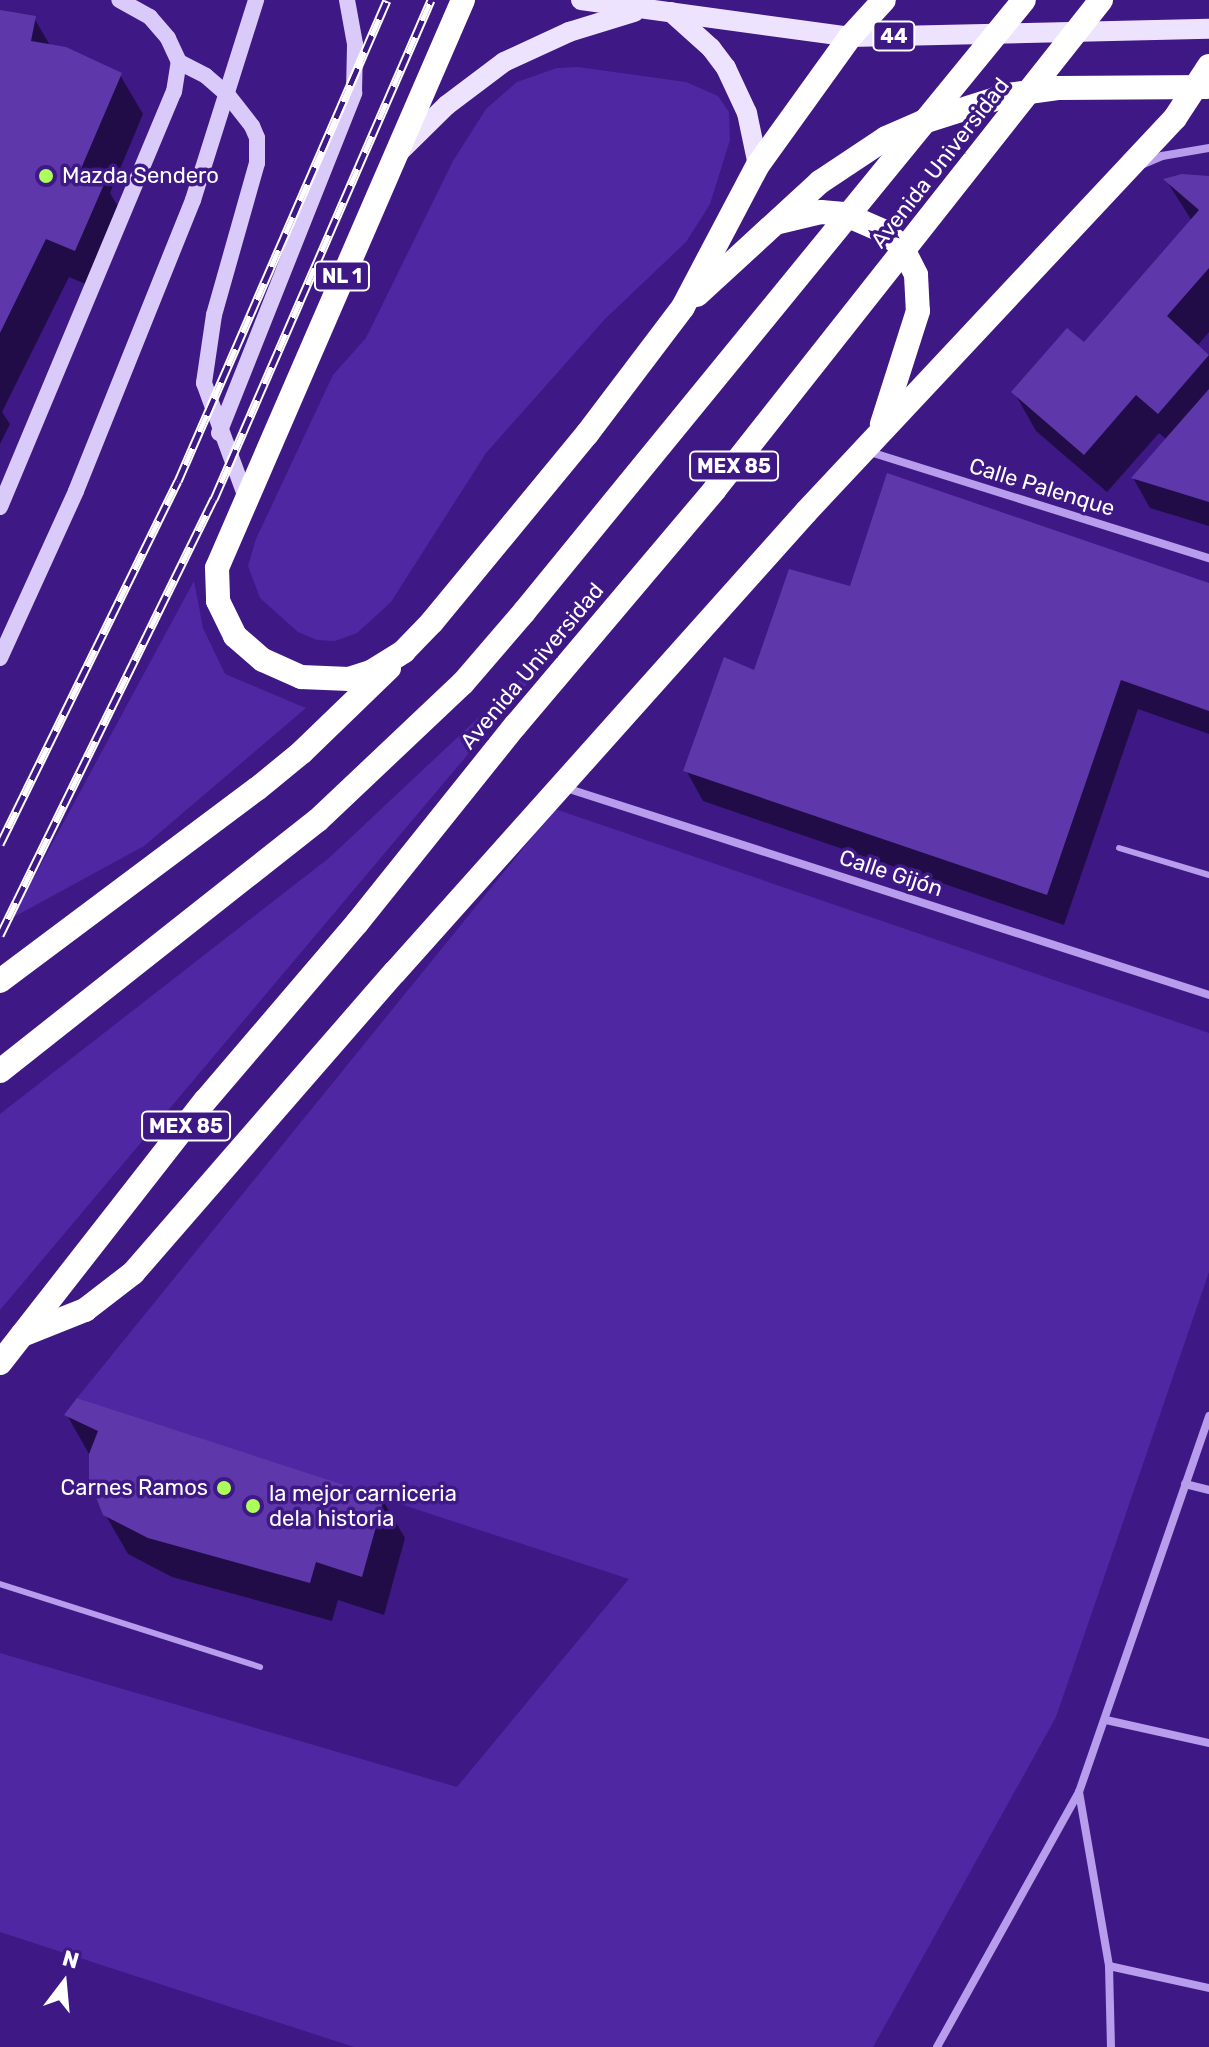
<!DOCTYPE html>
<meta charset="utf-8">
<style>
body{margin:0}
#map{position:relative;width:1209px;height:2047px;overflow:hidden;background:#3e1885;font-family:Rubik,sans-serif}
div>[style]{position:absolute}
.green>*{inset:0;background:#5027a2}
.shadow>*{inset:0;background:#0007}
.building>*{inset:0;background:#5e38aa}
.lane>*{height:6px;margin:-3px;padding:0 3px;transform-origin:3px;border-radius:3px;background:#b79dec}
.street>*{height:8px;margin:-4px;padding:0 4px;transform-origin:4px;border-radius:4px;background:#b79dec}
.secondary>*{height:16px;margin:-8px;padding:0 8px;transform-origin:8px;border-radius:8px;background:#dacaf9}
.primary>*{height:20px;margin:-10px;padding:0 10px;transform-origin:10px;border-radius:10px;background:#eee3ff}
.highway>*{height:24px;margin:-12px;padding:0 12px;transform-origin:12px;border-radius:12px;background:#fff}
.rail>*{height:9px;margin-top:-4.5px;transform-origin:0;background:repeating-linear-gradient(90deg,#3e1885 0 18px,#fff 0 36px);box-sizing:border-box;border-block:2px solid #fff}
.secondary-bridge>*{height:16px;margin:-8px;padding:0 8px;transform-origin:8px;border-radius:8px;background:#dacaf9}
.highway-bridge>*{height:24px;margin:-12px;padding:0 12px;transform-origin:12px;border-radius:12px;background:#fff}
.dots>*{width:22px;height:22px;translate:-50% -50%;box-sizing:border-box;border:4px solid #3e1885;border-radius:50%}
span{translate:-50% -50%;white-space:nowrap;text-align:center;line-height:1.15;-webkit-text-stroke:7px #3e1885;paint-order:stroke}
.shield-label span{padding:2px 6px;background:#3e1885;border:2px solid;border-radius:6px;-webkit-text-stroke-width:0}
.shield-label{font-size:20px;color:#fff;font-weight:700}
.street-label{font-size:22px;color:#fff}
.poi-label{font-size:22px;color:#fff}
.left{translate:0 -50%;text-align:left}
.right{translate:-100% -50%;text-align:right}
.north{position:absolute;left:24px;top:1943px;width:80px;height:80px;-webkit-text-stroke:6px #3e1885;paint-order:stroke;rotate:16deg;font-size:22px;font-weight:700;line-height:32px;text-align:center;color:#fff}
.north::after{content:'';display:block;margin:auto;width:28px;height:36px;background:#fff;clip-path:polygon(50% 0,100% 100%,50% 72%,0 100%)}
</style>
<div id="map">
<div class="green">
<div style="clip-path:polygon(578px 67px,686px 82px,718px 96px,729px 112px,730px 140px,710px 204px,686px 242px,605px 319px,486px 453px,391px 602px,357px 633px,335px 641px,317px 640px,298px 632px,260px 598px,248px 566px,256px 539px,333px 375px,366px 338px,453px 161px,486px 109px,517px 82px,557px 68px)"></div>
<div style="clip-path:polygon(194px 581px,203px 628px,225px 674px,306px 708px,144px 846px,12px 918px)"></div>
<div style="clip-path:polygon(575px 627px,0 1310px,0 1114px,329px 858px)"></div>
<div style="clip-path:polygon(555px 809px,1209px 1033px,1209px 1272px,1056px 1717px,873px 2047px,354px 2047px,0 1932px,0 1653px,457px 1787px,629px 1579px,77px 1398px)"></div>
</div>
<div class="shadow">
<div style="clip-path:polygon(0 12px,34px 18px,51px 47px,120px 75px,143px 114px,110px 193px,127px 222px,97px 289px,69px 277px,2px 412px,10px 424px,0 444px)"></div>
<div style="clip-path:polygon(1209px 178px,1209px 332px,1198px 345px,1209px 355px,1209px 526px,1150px 508px,1133px 478px,1167px 440px,1159px 433px,1107px 492px,1036px 431px,1014px 392px,1084px 345px,1192px 221px,1166px 180px)"></div>
<div style="clip-path:polygon(1209px 585px,1209px 734px,1138px 709px,1064px 925px,703px 801px,686px 770px,755px 672px,851px 589px)"></div>
<div style="clip-path:polygon(67px 1415px,382px 1499px,405px 1538px,384px 1615px,338px 1600px,332px 1621px,172px 1577px,128px 1554px,105px 1514px,89px 1454px)"></div>
</div>
<div class="building">
<div style="clip-path:polygon(0 10px,36px 16px,31px 41px,66px 47px,122px 73px,80px 171px,105px 182px,75px 251px,46px 239px,0 333px)"></div>
<div style="clip-path:polygon(1182px 174px,1209px 176px,1209px 268px,1167px 316px,1209px 355px,1158px 414px,1136px 395px,1084px 455px,1011px 392px,1067px 328px,1084px 342px,1199px 210px,1163px 179px)"></div>
<div style="clip-path:polygon(1209px 389px,1209px 502px,1131px 478px)"></div>
<div style="clip-path:polygon(887px 473px,1209px 583px,1209px 711px,1121px 680px,1047px 895px,683px 771px,724px 657px,754px 670px,789px 569px,850px 586px)"></div>
<div style="clip-path:polygon(77px 1398px,384px 1498px,362px 1577px,316px 1562px,310px 1583px,148px 1538px,103px 1515px,89px 1479px,89px 1454px,98px 1431px,64px 1415px)"></div>
</div>
<div class="lane">
<div style="left:1119px;top:848px;width:94px;rotate:16.7deg"></div>
<div style="left:0;top:1584px;width:273px;rotate:17.7deg"></div>
</div>
<div class="street">
<div style="left:1141px;top:165px;width:23px;rotate:-23deg"></div>
<div style="left:1162px;top:156px;width:48px;rotate:-9.7deg"></div>
<div style="left:870px;top:452px;width:355px;rotate:17.4deg"></div>
<div style="left:566px;top:788px;width:675px;rotate:17.84deg"></div>
<div style="left:1185px;top:1484px;width:25px;rotate:14deg"></div>
<div style="left:1106px;top:1720px;width:106px;rotate:12.6deg"></div>
<div style="left:1079px;top:1792px;width:177px;rotate:80.2deg"></div>
<div style="left:1109px;top:1966px;width:81px;rotate:88.6deg"></div>
<div style="left:1109px;top:1966px;width:102px;rotate:12.4deg"></div>
<div style="left:937px;top:2047px;width:292px;rotate:-60.9deg"></div>
<div style="left:1079px;top:1792px;width:398px;rotate:-70.9deg"></div>
</div>
<div class="secondary">
<div style="left:179px;top:62px;width:30px;rotate:27deg"></div>
<div style="left:206px;top:76px;width:28px;rotate:41deg"></div>
<div style="left:227px;top:94px;width:41px;rotate:52deg"></div>
<div style="left:252px;top:126px;width:13px;rotate:67deg"></div>
<div style="left:257px;top:138px;width:25px;rotate:90deg"></div>
<div style="left:257px;top:163px;width:158px;rotate:105.8deg"></div>
<div style="left:214px;top:315px;width:69px;rotate:98.4deg"></div>
<div style="left:204px;top:383px;width:122px;rotate:69.9deg"></div>
<div style="left:219px;top:433px;width:366px;rotate:-68.3deg"></div>
<div style="left:354px;top:93px;width:49px;rotate:-88.8deg"></div>
<div style="left:355px;top:44px;width:45px;rotate:-100.3deg"></div>
<div style="left:0;top:507px;width:450px;rotate:-67.3deg"></div>
<div style="left:174px;top:92px;width:30px;rotate:-81deg"></div>
<div style="left:179px;top:62px;width:26px;rotate:-115deg"></div>
<div style="left:168px;top:38px;width:28px;rotate:-131deg"></div>
<div style="left:150px;top:17px;width:35px;rotate:-151deg"></div>
<div style="left:0;top:658px;width:183px;rotate:-65.5deg"></div>
<div style="left:76px;top:491px;width:314px;rotate:-68.1deg"></div>
</div>
<div class="primary">
<div style="left:581px;top:0;width:272px;rotate:7.8deg"></div>
<div style="left:850px;top:37px;width:359px;rotate:-1.3deg"></div>
<div style="left:671px;top:12px;width:54px;rotate:42deg"></div>
<div style="left:711px;top:48px;width:25px;rotate:53deg"></div>
<div style="left:726px;top:68px;width:50px;rotate:65deg"></div>
<div style="left:747px;top:113px;width:53px;rotate:78.1deg"></div>
<div style="left:398px;top:153px;width:69px;rotate:-44.4deg"></div>
<div style="left:447px;top:105px;width:71px;rotate:-37deg"></div>
<div style="left:504px;top:62px;width:72px;rotate:-24.8deg"></div>
<div style="left:569px;top:32px;width:68px;rotate:-17.1deg"></div>
</div>
<div class="highway">
<div style="left:463px;top:0;width:619px;rotate:113.42deg"></div>
<div style="left:217px;top:568px;width:33px;rotate:88deg"></div>
<div style="left:218px;top:601px;width:39px;rotate:64deg"></div>
<div style="left:235px;top:636px;width:37px;rotate:41deg"></div>
<div style="left:263px;top:660px;width:42px;rotate:24.1deg"></div>
<div style="left:301px;top:677px;width:48px;rotate:2.4deg"></div>
<div style="left:349px;top:679px;width:23px;rotate:-18deg"></div>
<div style="left:371px;top:672px;width:39px;rotate:-32deg"></div>
<div style="left:404px;top:651px;width:40px;rotate:-46deg"></div>
<div style="left:432px;top:622px;width:244px;rotate:-50.5deg"></div>
<div style="left:587px;top:434px;width:159px;rotate:-52.9deg"></div>
<div style="left:683px;top:307px;width:161px;rotate:-62.2deg"></div>
<div style="left:758px;top:165px;width:158px;rotate:-54.3deg"></div>
<div style="left:850px;top:37px;width:50px;rotate:-47.4deg"></div>
<div style="left:779px;top:222px;width:43px;rotate:-13.4deg"></div>
<div style="left:821px;top:212px;width:23px;rotate:5deg"></div>
<div style="left:844px;top:214px;width:45px;rotate:23.7deg"></div>
<div style="left:885px;top:232px;width:23px;rotate:41deg"></div>
<div style="left:902px;top:247px;width:31px;rotate:63deg"></div>
<div style="left:916px;top:275px;width:36px;rotate:87deg"></div>
<div style="left:918px;top:311px;width:119px;rotate:107.7deg"></div>
<div style="left:697px;top:295px;width:167px;rotate:-42.6deg"></div>
<div style="left:820px;top:182px;width:79px;rotate:-33.7deg"></div>
<div style="left:886px;top:138px;width:40px;rotate:-23.4deg"></div>
<div style="left:923px;top:122px;width:89px;rotate:-17.6deg"></div>
<div style="left:1008px;top:95px;width:50px;rotate:-8deg"></div>
<div style="left:1058px;top:88px;width:149px;rotate:-0.4deg"></div>
<div style="left:0;top:981px;width:321px;rotate:-36.8deg"></div>
<div style="left:257px;top:789px;width:58px;rotate:-39.4deg"></div>
<div style="left:302px;top:752px;width:121px;rotate:-44deg"></div>
<div style="left:0;top:1071px;width:405px;rotate:-38.3deg"></div>
<div style="left:22px;top:1335px;width:68px;rotate:-21.6deg"></div>
<div style="left:85px;top:1310px;width:61px;rotate:-37.6deg"></div>
<div style="left:133px;top:1273px;width:399px;rotate:-49deg"></div>
<div style="left:395px;top:972px;width:617px;rotate:-48.22deg"></div>
<div style="left:806px;top:512px;width:540px;rotate:-46.88deg"></div>
<div style="left:1175px;top:118px;width:62px;rotate:-56.8deg"></div>
<div style="left:0;top:1363px;width:333px;rotate:-52deg"></div>
<div style="left:205px;top:1101px;width:234px;rotate:-49.5deg"></div>
</div>
<div class="rail">
<div style="left:0;top:844px;width:404px;rotate:-63.9deg"></div>
<div style="left:178px;top:481px;width:524px;rotate:-66.51deg"></div>
<div style="left:0;top:935px;width:486px;rotate:-63.9deg"></div>
<div style="left:214px;top:499px;width:544px;rotate:-66.5deg"></div>
</div>
<div class="secondary-bridge">
<div style="left:193px;top:200px;width:210px;rotate:-72.5deg"></div>
</div>
<div class="highway-bridge">
<div style="left:318px;top:820px;width:199px;rotate:-43.4deg"></div>
<div style="left:463px;top:683px;width:94px;rotate:-49.3deg"></div>
<div style="left:524px;top:612px;width:790px;rotate:-50.75deg"></div>
<div style="left:357px;top:923px;width:253px;rotate:-51.3deg"></div>
<div style="left:515px;top:726px;width:310px;rotate:-49.8deg"></div>
<div style="left:715px;top:489px;width:623px;rotate:-51.71deg"></div>
</div>
<div class="dots">
<div style="left:46px;top:176px;background:#adff59"></div>
<div style="left:224px;top:1488px;background:#adff59"></div>
<div style="left:253px;top:1506px;background:#adff59"></div>
</div>
<div class="shield-label">
<span style="left:894px;top:36px">44</span>
<span style="left:342px;top:276px">NL 1</span>
<span style="left:734px;top:466px">MEX 85</span>
<span style="left:186px;top:1126px">MEX 85</span>
</div>
<div class="street-label">
<span style="left:940px;top:163px;rotate:-52deg">Avenida Universidad</span>
<span style="left:1042px;top:487px;rotate:17deg">Calle Palenque</span>
<span style="left:532px;top:666px;rotate:-50deg">Avenida Universidad</span>
<span style="left:891px;top:873px;rotate:18deg">Calle Gijón</span>
</div>
<div class="poi-label">
<span class="left" style="left:62px;top:176px">Mazda Sendero</span>
<span class="right" style="left:208px;top:1488px">Carnes Ramos</span>
<span class="left" style="left:269px;top:1506px">la mejor carniceria<br>dela historia</span>
</div>
<div class="north">N</div>
</div>
